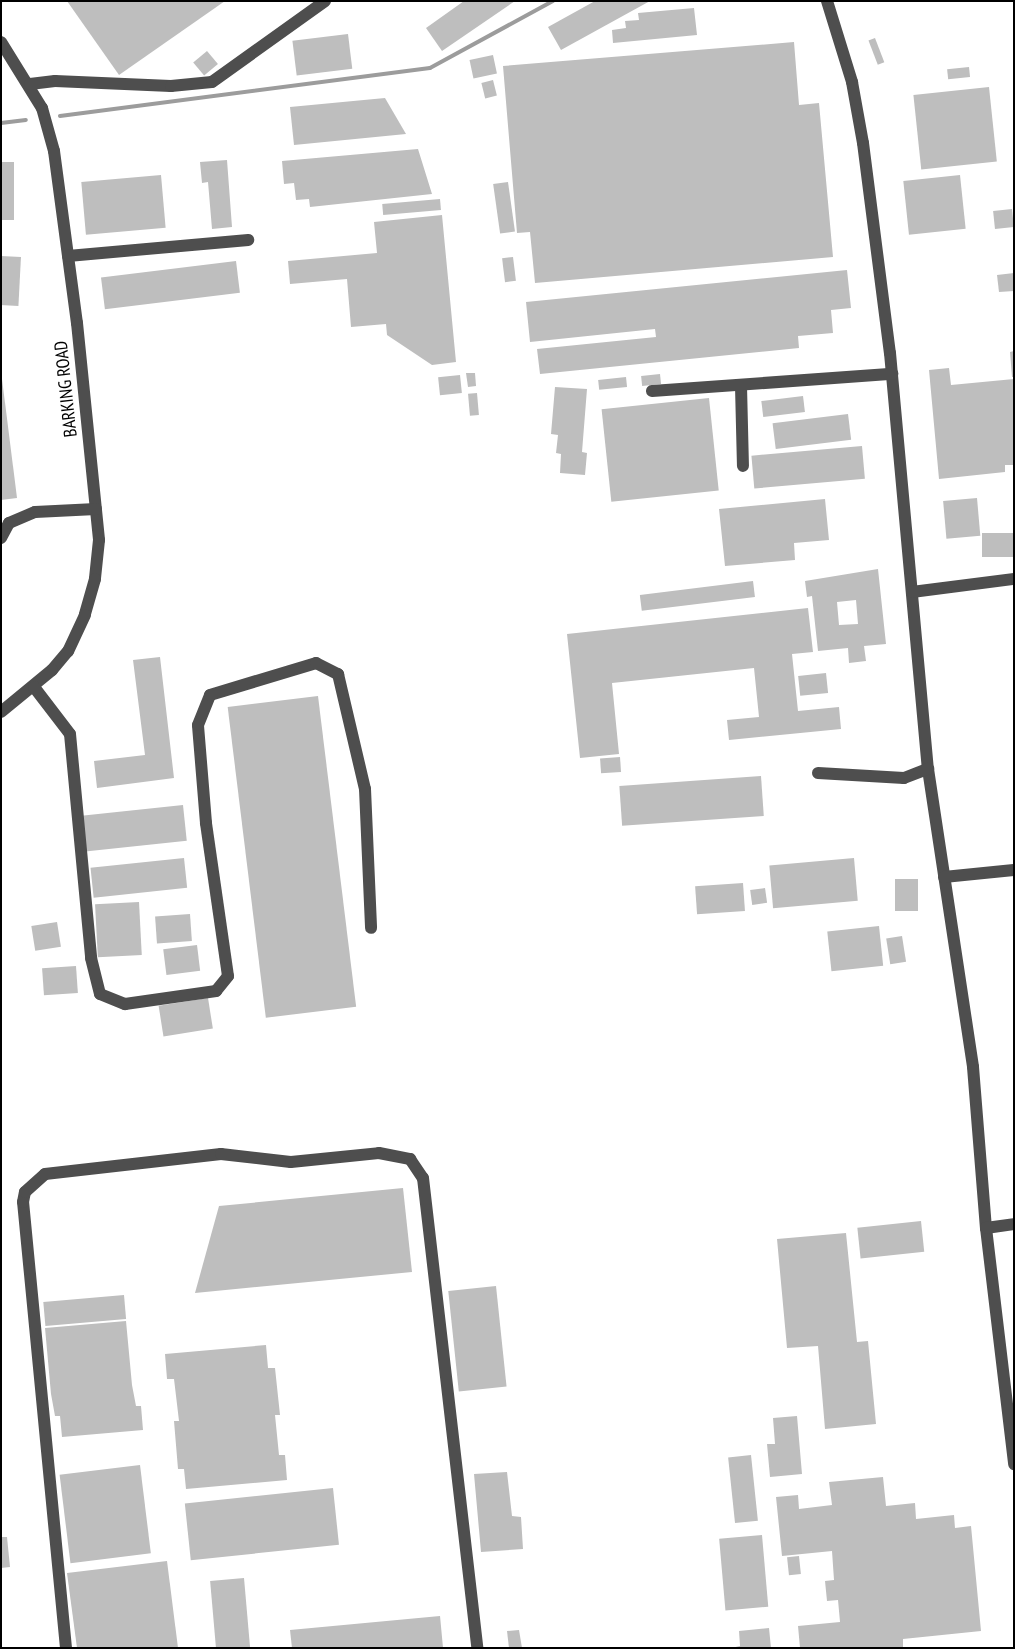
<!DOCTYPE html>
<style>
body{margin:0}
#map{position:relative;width:1015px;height:1649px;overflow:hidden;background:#fff;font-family:"PT Sans Narrow",sans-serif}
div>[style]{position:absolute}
.stream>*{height:4px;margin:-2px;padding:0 2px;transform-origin:2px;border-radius:2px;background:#9c9c9c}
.building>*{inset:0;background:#bebebe;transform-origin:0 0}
.minor>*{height:12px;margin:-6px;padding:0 6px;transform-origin:6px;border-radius:6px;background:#4e4e4e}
span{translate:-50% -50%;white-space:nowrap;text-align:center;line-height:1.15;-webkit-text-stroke:4px #fff;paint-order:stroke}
.street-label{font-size:18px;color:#000}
.frame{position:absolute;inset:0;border:2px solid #000;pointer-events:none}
</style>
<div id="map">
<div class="stream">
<div style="left:60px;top:116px;width:373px;rotate:-7.4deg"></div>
<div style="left:430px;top:68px;width:140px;rotate:-28.6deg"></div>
<div style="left:1px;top:123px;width:25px;rotate:-7deg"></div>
</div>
<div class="building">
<div style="clip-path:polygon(67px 1px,225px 1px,119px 75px)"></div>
<div style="clip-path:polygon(464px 1px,515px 1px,442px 51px,426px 28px)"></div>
<div style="clip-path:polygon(595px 1px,650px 1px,561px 50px,548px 27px)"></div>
<div style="clip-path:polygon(694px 8px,697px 35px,613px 43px,612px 30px,626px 28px,625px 21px,639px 20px,638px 13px)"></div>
<div style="left:348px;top:34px;width:35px;height:56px;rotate:83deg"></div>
<div style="left:875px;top:38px;width:26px;height:7px;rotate:69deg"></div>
<div style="clip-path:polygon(794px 42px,799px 105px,819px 103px,833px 257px,535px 283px,530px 232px,517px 233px,503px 66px)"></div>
<div style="left:207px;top:51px;width:17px;height:18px;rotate:50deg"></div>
<div style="left:493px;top:55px;width:19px;height:24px;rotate:78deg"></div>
<div style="left:969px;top:67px;width:10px;height:22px;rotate:84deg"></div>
<div style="left:493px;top:80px;width:16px;height:12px;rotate:76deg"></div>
<div style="left:989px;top:87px;width:75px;height:76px;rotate:84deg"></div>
<div style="clip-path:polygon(385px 98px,406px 134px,294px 145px,290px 107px)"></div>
<div style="clip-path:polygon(418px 149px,432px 194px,310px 207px,309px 199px,296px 200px,294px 183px,284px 184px,282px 161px)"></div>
<div style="clip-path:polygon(227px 160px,232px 227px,212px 229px,208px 182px,202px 183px,200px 162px)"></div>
<div style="left:1px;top:162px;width:13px;height:58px"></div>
<div style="left:161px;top:175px;width:53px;height:80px;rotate:85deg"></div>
<div style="left:960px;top:175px;width:54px;height:57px;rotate:84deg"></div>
<div style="left:508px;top:182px;width:50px;height:15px;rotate:82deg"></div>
<div style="left:440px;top:199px;width:11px;height:58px;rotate:85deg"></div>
<div style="left:1012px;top:209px;width:18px;height:19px;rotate:84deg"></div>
<div style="clip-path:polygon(442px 215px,456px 362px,432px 365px,387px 335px,386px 324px,351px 327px,347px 279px,290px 284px,288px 261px,377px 253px,374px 222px)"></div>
<div style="left:1px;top:256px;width:20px;height:49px;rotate:3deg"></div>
<div style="left:513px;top:257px;width:24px;height:11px;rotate:83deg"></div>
<div style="left:236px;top:261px;width:32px;height:136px;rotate:83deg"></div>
<div style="clip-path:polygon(847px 270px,851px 308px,831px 310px,833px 333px,798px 336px,799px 348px,540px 374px,537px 349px,656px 337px,655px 329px,530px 342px,526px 302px)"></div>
<div style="clip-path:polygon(1014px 273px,1014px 291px,999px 292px,997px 275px)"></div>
<div style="clip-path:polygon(1014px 351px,1014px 377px,1012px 377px,1010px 352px)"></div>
<div style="clip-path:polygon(949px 368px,951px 385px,1014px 379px,1014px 465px,1005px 465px,1005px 472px,939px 479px,929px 370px)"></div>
<div style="clip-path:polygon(1px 371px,17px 498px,1px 500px)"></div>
<div style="clip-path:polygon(466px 373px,475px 373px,476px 386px,468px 387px)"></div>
<div style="left:660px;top:374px;width:10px;height:19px;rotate:84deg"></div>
<div style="left:460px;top:375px;width:18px;height:22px;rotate:84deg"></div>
<div style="left:626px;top:377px;width:10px;height:28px;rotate:84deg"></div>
<div style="clip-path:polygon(555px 387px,587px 389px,582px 452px,587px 453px,585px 475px,560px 473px,561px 454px,556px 453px,558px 435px,551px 434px)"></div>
<div style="left:477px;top:393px;width:22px;height:9px;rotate:85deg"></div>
<div style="left:803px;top:396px;width:16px;height:42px;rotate:83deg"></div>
<div style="left:709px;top:398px;width:93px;height:108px;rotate:84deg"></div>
<div style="left:848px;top:414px;width:26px;height:76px;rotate:83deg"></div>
<div style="left:862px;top:446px;width:33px;height:111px;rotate:85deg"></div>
<div style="left:977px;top:498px;width:38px;height:34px;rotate:85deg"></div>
<div style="clip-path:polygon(825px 499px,829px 540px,794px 543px,795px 560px,725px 566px,719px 509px)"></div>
<div style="left:1014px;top:533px;width:24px;height:32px;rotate:90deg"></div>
<div style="clip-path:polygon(evenodd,878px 569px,886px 644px,864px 646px,866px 661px,849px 663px,848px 648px,818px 651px,812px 596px,807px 597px,805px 581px,878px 569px,856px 600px,858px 624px,839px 625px,837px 602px,856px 600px)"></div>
<div style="left:753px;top:581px;width:16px;height:114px;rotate:83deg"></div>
<div style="clip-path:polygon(808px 608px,813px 652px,792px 654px,798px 711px,839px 707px,841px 729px,729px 740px,727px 720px,759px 717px,754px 668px,612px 683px,619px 754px,580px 758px,567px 634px)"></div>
<div style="clip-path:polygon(160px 657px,174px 778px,97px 788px,94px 761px,145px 755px,133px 660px)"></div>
<div style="left:826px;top:673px;width:20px;height:28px;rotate:84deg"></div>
<div style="left:318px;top:696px;width:313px;height:91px;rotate:83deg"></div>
<div style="left:620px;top:757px;width:15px;height:20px;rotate:86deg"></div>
<div style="left:761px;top:776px;width:40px;height:142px;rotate:86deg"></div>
<div style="left:183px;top:805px;width:36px;height:102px;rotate:84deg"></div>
<div style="left:184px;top:858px;width:30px;height:94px;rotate:84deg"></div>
<div style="left:854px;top:858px;width:43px;height:85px;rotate:85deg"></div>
<div style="left:895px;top:879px;width:23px;height:32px"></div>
<div style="left:743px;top:883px;width:28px;height:48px;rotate:86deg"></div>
<div style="left:765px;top:888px;width:15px;height:15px;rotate:82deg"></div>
<div style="left:139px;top:902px;width:53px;height:44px;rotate:87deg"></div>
<div style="left:190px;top:914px;width:27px;height:35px;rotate:86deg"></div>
<div style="left:57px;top:922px;width:25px;height:26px;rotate:81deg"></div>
<div style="left:879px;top:926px;width:40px;height:52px;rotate:84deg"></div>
<div style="left:902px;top:936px;width:26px;height:16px;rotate:81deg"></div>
<div style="left:197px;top:945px;width:26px;height:34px;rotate:83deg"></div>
<div style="left:76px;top:966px;width:27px;height:34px;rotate:86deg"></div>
<div style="left:208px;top:998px;width:31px;height:50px;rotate:81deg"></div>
<div style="clip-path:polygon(403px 1188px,412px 1272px,195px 1293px,219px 1206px)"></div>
<div style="left:921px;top:1221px;width:31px;height:64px;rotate:84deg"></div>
<div style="clip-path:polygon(846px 1233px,857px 1342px,868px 1341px,876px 1424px,825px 1429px,818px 1346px,787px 1348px,777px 1239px)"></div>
<div style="left:496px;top:1286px;width:101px;height:48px;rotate:84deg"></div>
<div style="left:124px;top:1295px;width:24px;height:81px;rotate:85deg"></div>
<div style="clip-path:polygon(126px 1321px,132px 1385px,136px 1406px,141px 1406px,143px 1430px,62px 1437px,60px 1416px,55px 1416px,51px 1394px,45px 1328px)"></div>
<div style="clip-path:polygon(266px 1345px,268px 1368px,275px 1368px,280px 1415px,275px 1415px,279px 1455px,285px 1455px,287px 1480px,186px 1489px,184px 1469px,178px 1469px,174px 1421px,179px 1421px,174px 1379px,167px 1379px,165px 1354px)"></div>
<div style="clip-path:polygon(797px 1416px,802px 1474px,770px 1477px,767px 1444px,775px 1444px,773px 1418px)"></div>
<div style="left:751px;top:1455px;width:66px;height:23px;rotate:84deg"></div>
<div style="left:140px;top:1465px;width:89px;height:81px;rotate:83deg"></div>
<div style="clip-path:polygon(507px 1472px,512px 1516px,521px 1517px,523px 1549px,481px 1552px,474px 1474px)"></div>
<div style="clip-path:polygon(883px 1477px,886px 1506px,915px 1503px,916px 1519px,954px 1515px,955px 1528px,971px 1526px,981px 1631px,903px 1639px,903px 1648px,800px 1648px,798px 1626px,840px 1622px,838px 1600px,827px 1601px,825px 1581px,834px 1580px,832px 1551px,782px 1556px,776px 1497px,798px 1495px,799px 1509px,832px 1505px,829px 1482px)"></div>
<div style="left:333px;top:1488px;width:57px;height:149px;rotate:84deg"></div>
<div style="left:762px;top:1535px;width:72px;height:43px;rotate:85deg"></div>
<div style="clip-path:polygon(1px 1537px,7px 1537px,10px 1567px,1px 1568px)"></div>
<div style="left:799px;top:1556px;width:18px;height:12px;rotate:84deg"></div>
<div style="clip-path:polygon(167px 1561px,178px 1648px,77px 1648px,67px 1573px)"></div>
<div style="left:244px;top:1578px;width:70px;height:34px;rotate:85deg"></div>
<div style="clip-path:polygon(440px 1616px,443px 1648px,292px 1648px,290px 1630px)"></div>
<div style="clip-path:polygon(769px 1628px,771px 1648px,731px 1648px,740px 1646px,739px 1631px)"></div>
<div style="clip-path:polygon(519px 1630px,522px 1648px,509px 1648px,507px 1631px)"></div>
</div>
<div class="minor">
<div style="left:827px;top:1px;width:85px;rotate:72.8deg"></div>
<div style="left:852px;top:82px;width:62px;rotate:79.8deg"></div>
<div style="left:863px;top:143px;width:212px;rotate:82.7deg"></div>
<div style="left:890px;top:353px;width:418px;rotate:84.8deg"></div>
<div style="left:928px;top:769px;width:301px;rotate:81.4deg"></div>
<div style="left:973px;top:1067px;width:162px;rotate:85.4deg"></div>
<div style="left:986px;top:1228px;width:238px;rotate:83.2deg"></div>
<div style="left:1px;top:42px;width:78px;rotate:58.2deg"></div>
<div style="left:42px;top:108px;width:45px;rotate:74.4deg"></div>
<div style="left:54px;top:151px;width:174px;rotate:82.4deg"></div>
<div style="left:77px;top:323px;width:218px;rotate:84.2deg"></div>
<div style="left:99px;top:540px;width:39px;rotate:96deg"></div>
<div style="left:95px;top:579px;width:37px;rotate:106deg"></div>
<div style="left:85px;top:615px;width:40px;rotate:115deg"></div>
<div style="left:68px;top:651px;width:25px;rotate:130deg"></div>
<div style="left:52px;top:670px;width:66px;rotate:140.5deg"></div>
<div style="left:30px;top:84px;width:25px;rotate:-7deg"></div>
<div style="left:55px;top:81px;width:116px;rotate:2.5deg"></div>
<div style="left:171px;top:86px;width:41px;rotate:-5.6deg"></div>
<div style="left:212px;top:82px;width:139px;rotate:-35.6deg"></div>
<div style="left:68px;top:256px;width:181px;rotate:-5.1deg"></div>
<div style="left:741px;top:386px;width:80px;rotate:88.6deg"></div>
<div style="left:652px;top:391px;width:241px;rotate:-4.1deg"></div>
<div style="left:1px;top:538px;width:17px;rotate:-62deg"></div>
<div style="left:9px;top:523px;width:28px;rotate:-23deg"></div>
<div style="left:35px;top:512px;width:61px;rotate:-2.8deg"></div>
<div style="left:912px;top:592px;width:103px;rotate:-7.3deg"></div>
<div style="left:34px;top:687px;width:59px;rotate:52.5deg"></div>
<div style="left:70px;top:734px;width:225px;rotate:84.6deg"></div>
<div style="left:91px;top:958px;width:37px;rotate:76deg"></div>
<div style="left:100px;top:994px;width:27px;rotate:22deg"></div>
<div style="left:125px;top:1004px;width:92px;rotate:-8.1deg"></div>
<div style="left:216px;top:991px;width:19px;rotate:-51deg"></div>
<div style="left:228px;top:976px;width:155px;rotate:-98.2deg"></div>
<div style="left:206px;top:823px;width:98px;rotate:-94.7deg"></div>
<div style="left:198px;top:725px;width:32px;rotate:-68deg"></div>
<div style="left:210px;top:695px;width:111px;rotate:-16.8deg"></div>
<div style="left:316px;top:663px;width:25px;rotate:27deg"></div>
<div style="left:338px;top:674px;width:118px;rotate:76.8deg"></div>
<div style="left:365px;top:789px;width:139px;rotate:87.5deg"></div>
<div style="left:818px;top:773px;width:86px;rotate:3.3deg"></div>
<div style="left:904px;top:778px;width:26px;rotate:-21deg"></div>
<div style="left:944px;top:877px;width:70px;rotate:-5.7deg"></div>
<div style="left:986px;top:1228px;width:28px;rotate:-8deg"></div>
<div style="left:66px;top:1648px;width:448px;rotate:-95.5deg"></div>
<div style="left:23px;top:1202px;width:10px;rotate:-79deg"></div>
<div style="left:25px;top:1192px;width:27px;rotate:-42deg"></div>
<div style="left:45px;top:1174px;width:177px;rotate:-6.5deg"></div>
<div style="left:221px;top:1154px;width:70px;rotate:6.5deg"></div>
<div style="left:291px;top:1162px;width:88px;rotate:-5.8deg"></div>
<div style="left:379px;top:1153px;width:32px;rotate:11deg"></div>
<div style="left:410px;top:1159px;width:23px;rotate:56deg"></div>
<div style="left:423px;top:1178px;width:473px;rotate:83.4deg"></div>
</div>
<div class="street-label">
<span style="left:66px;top:389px;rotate:-96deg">BARKING ROAD</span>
</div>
<div class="frame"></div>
</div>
